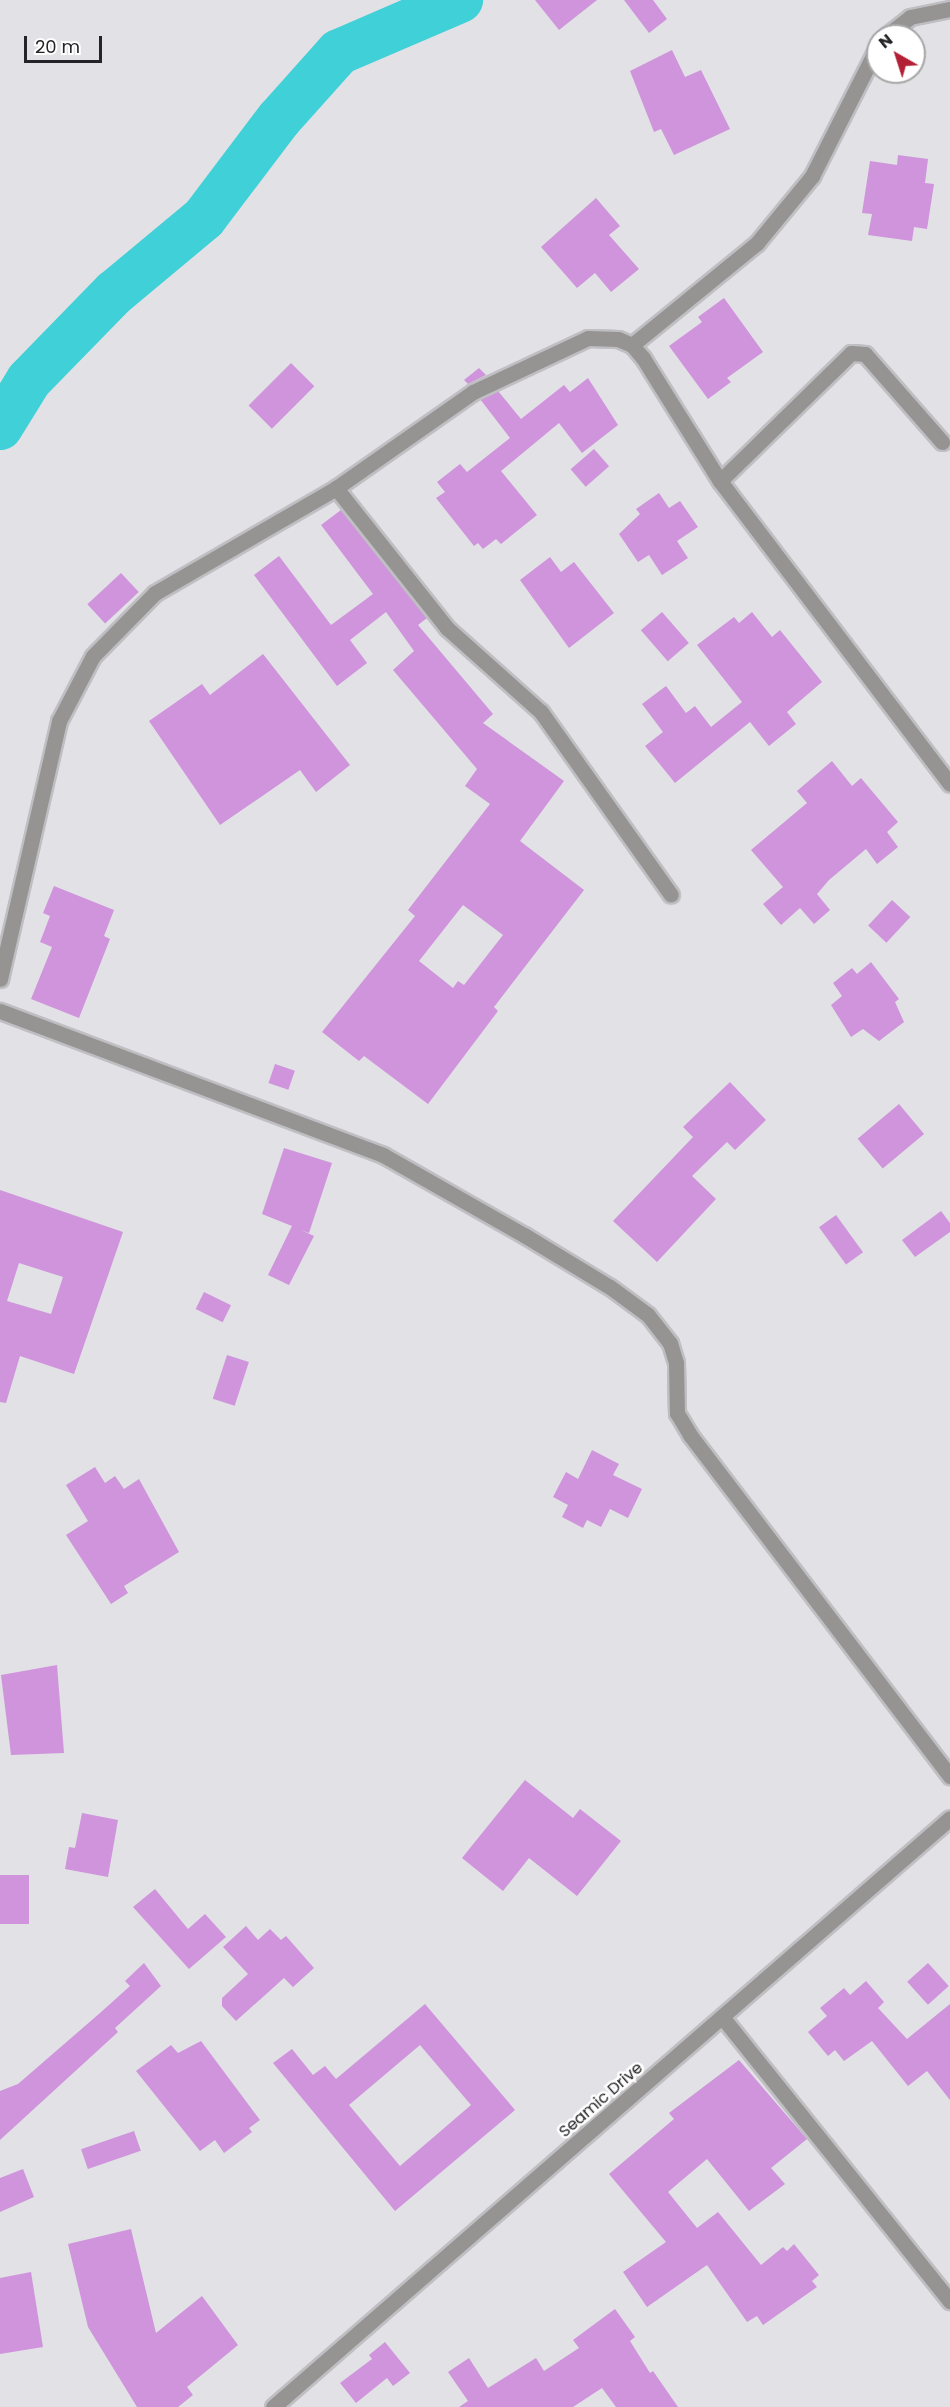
<!DOCTYPE html>
<style>
body{margin:0}
#map{position:relative;width:950px;height:2407px;overflow:hidden;background:#e1e1e6;font-family:Poppins,sans-serif}
div>[style]{position:absolute}
.river>*{height:46px;margin:-23px;padding:0 23px;transform-origin:23px;border-radius:23px;background:#40d0d7}
.building>*{inset:0;background:#cf94db;transform-origin:0 0}
.roads{filter:drop-shadow(2px 0 #bfbfc3) drop-shadow(-2px 0 #bfbfc3) drop-shadow(0 2px #bfbfc3) drop-shadow(0 -2px #bfbfc3)}
.street>*{height:15px;margin:-7.5px;padding:0 7.5px;transform-origin:7.5px;border-radius:7.5px;background:#959492}
span{translate:-50% -50%;white-space:nowrap;text-align:center;line-height:1.15;-webkit-text-stroke:5px #fff;paint-order:stroke}
.street-label{font-size:16px;color:#252426}
.north{position:absolute;left:866px;top:24px;width:60px;height:60px;box-sizing:border-box;background:#fff;border:2px solid #a8a7a8;border-radius:50%;rotate:321deg;font-size:16px;font-weight:700;line-height:24px;text-align:center;color:#252426}
.north::after{content:'';display:block;margin:auto;width:21px;height:27px;background:#b32036;clip-path:polygon(50% 0,100% 100%,50% 72%,0 100%)}
.scale{position:absolute;left:24px;top:36px;width:78px;height:27px;box-sizing:border-box;border:3px solid #252426;border-top:0;padding-left:8px;font-size:18px;line-height:21px;white-space:nowrap;color:#252426;-webkit-text-stroke:4px #fff;paint-order:stroke}
</style>
<div id="map">
<div class="river">
<div style="left:0;top:427px;width:55px;rotate:-58.3deg"></div>
<div style="left:29px;top:380px;width:122px;rotate:-45.7deg"></div>
<div style="left:114px;top:293px;width:117px;rotate:-39.8deg"></div>
<div style="left:204px;top:218px;width:124px;rotate:-52.9deg"></div>
<div style="left:279px;top:119px;width:90px;rotate:-48.2deg"></div>
<div style="left:339px;top:52px;width:132px;rotate:-23.3deg"></div>
</div>
<div class="building">
<div style="clip-path:polygon(535px 0,597px 0,559px 30px)"></div>
<div style="clip-path:polygon(624px 0,653px 0,667px 19px,649px 33px)"></div>
<div style="clip-path:polygon(672px 50px,685px 77px,701px 70px,730px 129px,674px 155px,661px 129px,654px 132px,630px 71px)"></div>
<div style="clip-path:polygon(898px 155px,928px 159px,925px 183px,934px 184px,927px 229px,914px 227px,912px 241px,868px 235px,872px 214px,862px 213px,870px 161px,897px 165px)"></div>
<div style="clip-path:polygon(596px 198px,620px 226px,609px 235px,639px 269px,611px 292px,595px 273px,577px 288px,541px 247px)"></div>
<div style="clip-path:polygon(724px 298px,763px 352px,727px 378px,731px 382px,708px 399px,669px 346px,702px 322px,698px 317px)"></div>
<div style="left:291px;top:363px;width:33px;height:60px;rotate:45deg"></div>
<div style="clip-path:polygon(479px 368px,486px 375px,468px 384px,464px 380px)"></div>
<div style="clip-path:polygon(588px 378px,618px 425px,582px 453px,559px 423px,501px 471px,537px 515px,501px 544px,496px 539px,483px 549px,478px 543px,474px 546px,436px 498px,445px 492px,437px 482px,460px 464px,467px 472px,510px 438px,480px 399px,498px 391px,521px 419px,564px 385px,570px 392px)"></div>
<div style="left:594px;top:449px;width:23px;height:31px;rotate:49deg"></div>
<div style="clip-path:polygon(659px 493px,669px 508px,680px 501px,698px 527px,677px 541px,688px 558px,662px 575px,649px 555px,638px 562px,619px 534px,640px 514px,636px 509px)"></div>
<div style="clip-path:polygon(evenodd,341px 510px,427px 618px,418px 625px,493px 714px,483px 723px,564px 781px,520px 841px,584px 890px,494px 1007px,498px 1011px,428px 1104px,364px 1056px,359px 1061px,322px 1032px,415px 916px,408px 910px,490px 804px,465px 786px,477px 769px,393px 670px,414px 651px,386px 612px,350px 640px,367px 663px,337px 686px,254px 575px,279px 556px,331px 625px,373px 594px,321px 525px,341px 510px,463px 905px,503px 935px,464px 985px,458px 981px,453px 988px,419px 961px,463px 905px)"></div>
<div style="clip-path:polygon(550px 557px,561px 572px,574px 562px,614px 613px,569px 648px,520px 580px)"></div>
<div style="left:121px;top:573px;width:26px;height:46px;rotate:47deg"></div>
<div style="left:662px;top:612px;width:41px;height:28px;rotate:49deg"></div>
<div style="clip-path:polygon(752px 612px,772px 637px,780px 630px,822px 682px,787px 712px,796px 724px,769px 746px,750px 722px,675px 783px,645px 746px,663px 732px,642px 704px,666px 686px,686px 713px,695px 706px,711px 727px,742px 702px,697px 645px,734px 617px,739px 623px)"></div>
<div style="clip-path:polygon(263px 654px,350px 765px,316px 792px,300px 770px,220px 825px,149px 721px,202px 684px,210px 695px)"></div>
<div style="clip-path:polygon(832px 761px,852px 786px,861px 778px,898px 822px,887px 832px,898px 847px,877px 864px,866px 849px,829px 880px,817px 894px,830px 910px,814px 924px,800px 908px,781px 925px,763px 904px,783px 887px,751px 850px,807px 803px,797px 791px)"></div>
<div style="clip-path:polygon(54px 886px,114px 910px,104px 936px,110px 939px,79px 1018px,31px 999px,52px 947px,40px 942px,50px 916px,43px 913px)"></div>
<div style="left:892px;top:900px;width:25px;height:35px;rotate:43deg"></div>
<div style="clip-path:polygon(871px 962px,899px 999px,895px 1002px,904px 1022px,879px 1041px,863px 1029px,851px 1037px,831px 1005px,842px 996px,833px 983px,852px 968px,857px 974px)"></div>
<div style="left:275px;top:1064px;width:21px;height:20px;rotate:19deg"></div>
<div style="clip-path:polygon(730px 1082px,766px 1120px,735px 1150px,727px 1142px,692px 1176px,716px 1199px,657px 1262px,613px 1221px,693px 1137px,683px 1127px)"></div>
<div style="left:899px;top:1104px;width:39px;height:54px;rotate:50deg"></div>
<div style="clip-path:polygon(284px 1148px,332px 1163px,309px 1233px,301px 1230px,314px 1236px,289px 1285px,268px 1275px,292px 1226px,262px 1214px)"></div>
<div style="clip-path:polygon(evenodd,0 1190px,123px 1232px,74px 1374px,20px 1356px,6px 1403px,0 1402px,0 1190px,19px 1263px,63px 1277px,51px 1314px,7px 1301px,19px 1263px)"></div>
<div style="clip-path:polygon(941px 1211px,950px 1223px,950px 1232px,915px 1257px,902px 1240px)"></div>
<div style="left:836px;top:1215px;width:46px;height:21px;rotate:54deg"></div>
<div style="left:204px;top:1292px;width:30px;height:19px;rotate:26deg"></div>
<div style="left:227px;top:1355px;width:23px;height:46px;rotate:18deg"></div>
<div style="clip-path:polygon(592px 1450px,619px 1464px,613px 1475px,642px 1489px,628px 1518px,610px 1509px,601px 1527px,587px 1520px,583px 1528px,562px 1517px,568px 1505px,553px 1497px,566px 1472px,578px 1479px)"></div>
<div style="clip-path:polygon(95px 1467px,105px 1483px,115px 1476px,124px 1489px,139px 1479px,179px 1552px,124px 1586px,128px 1593px,111px 1604px,66px 1535px,88px 1521px,66px 1485px)"></div>
<div style="clip-path:polygon(57px 1665px,64px 1753px,11px 1755px,1px 1675px)"></div>
<div style="clip-path:polygon(525px 1780px,573px 1818px,580px 1809px,621px 1841px,577px 1896px,529px 1858px,503px 1891px,462px 1858px)"></div>
<div style="clip-path:polygon(82px 1813px,118px 1820px,108px 1877px,65px 1869px,69px 1847px,75px 1848px)"></div>
<div style="left:0;top:1875px;width:29px;height:49px"></div>
<div style="clip-path:polygon(155px 1889px,188px 1929px,205px 1914px,226px 1937px,189px 1969px,133px 1907px)"></div>
<div style="clip-path:polygon(246px 1926px,258px 1940px,270px 1929px,281px 1940px,286px 1936px,314px 1968px,293px 1987px,284px 1978px,236px 2021px,222px 2006px,222px 1998px,248px 1974px,223px 1947px)"></div>
<div style="clip-path:polygon(144px 1963px,161px 1986px,115px 2028px,118px 2032px,0 2140px,0 2091px,18px 2084px,100px 2013px,130px 1986px,125px 1981px)"></div>
<div style="left:928px;top:1963px;width:31px;height:28px;rotate:48deg"></div>
<div style="clip-path:polygon(866px 1981px,884px 2002px,878px 2008px,907px 2039px,950px 2004px,950px 2100px,927px 2071px,908px 2086px,872px 2041px,844px 2061px,835px 2050px,828px 2056px,808px 2032px,827px 2016px,820px 2008px,844px 1988px,850px 1995px)"></div>
<div style="clip-path:polygon(evenodd,425px 2004px,515px 2110px,395px 2211px,273px 2063px,292px 2049px,313px 2075px,325px 2066px,336px 2079px,425px 2004px,420px 2045px,471px 2105px,400px 2166px,349px 2105px,420px 2045px)"></div>
<div style="clip-path:polygon(201px 2041px,260px 2120px,249px 2128px,252px 2132px,224px 2153px,215px 2140px,200px 2151px,136px 2071px,171px 2045px,178px 2053px)"></div>
<div style="clip-path:polygon(739px 2060px,807px 2139px,771px 2168px,785px 2184px,749px 2211px,707px 2159px,668px 2192px,697px 2228px,718px 2212px,761px 2265px,783px 2247px,787px 2251px,794px 2244px,819px 2275px,812px 2281px,817px 2287px,763px 2325px,757px 2316px,747px 2322px,707px 2265px,647px 2307px,623px 2272px,666px 2242px,609px 2174px,674px 2119px,669px 2113px)"></div>
<div style="left:134px;top:2131px;width:21px;height:56px;rotate:71deg"></div>
<div style="clip-path:polygon(23px 2169px,34px 2197px,0 2212px,0 2178px)"></div>
<div style="clip-path:polygon(131px 2229px,156px 2333px,202px 2296px,238px 2345px,187px 2387px,193px 2395px,178px 2407px,137px 2407px,88px 2327px,68px 2244px)"></div>
<div style="clip-path:polygon(31px 2272px,43px 2347px,0 2354px,0 2278px)"></div>
<div style="clip-path:polygon(615px 2309px,635px 2337px,630px 2341px,650px 2373px,653px 2371px,678px 2407px,616px 2407px,602px 2388px,573px 2407px,459px 2407px,468px 2401px,448px 2372px,469px 2358px,488px 2388px,536px 2358px,544px 2371px,579px 2348px,573px 2340px)"></div>
<div style="clip-path:polygon(385px 2342px,410px 2373px,393px 2386px,387px 2378px,356px 2403px,340px 2383px,372px 2359px,369px 2355px)"></div>
</div>
<div class="roads">
<div class="street">
<div style="left:886px;top:36px;width:31px;rotate:-38deg"></div>
<div style="left:910px;top:17px;width:41px;rotate:-11.3deg"></div>
<div style="left:632px;top:345px;width:161px;rotate:-39.2deg"></div>
<div style="left:757px;top:243px;width:87px;rotate:-50.6deg"></div>
<div style="left:812px;top:176px;width:146px;rotate:-63.1deg"></div>
<div style="left:720px;top:481px;width:183px;rotate:-44.3deg"></div>
<div style="left:851px;top:353px;width:14px;rotate:4deg"></div>
<div style="left:865px;top:354px;width:117px;rotate:48.8deg"></div>
<div style="left:336px;top:488px;width:179px;rotate:51.6deg"></div>
<div style="left:447px;top:628px;width:126px;rotate:41.8deg"></div>
<div style="left:541px;top:712px;width:224px;rotate:54.6deg"></div>
<div style="left:0;top:979px;width:265px;rotate:-77.1deg"></div>
<div style="left:59px;top:721px;width:73px;rotate:-62.4deg"></div>
<div style="left:93px;top:656px;width:88px;rotate:-45.5deg"></div>
<div style="left:155px;top:593px;width:209px;rotate:-30.1deg"></div>
<div style="left:336px;top:488px;width:167px;rotate:-35deg"></div>
<div style="left:473px;top:392px;width:127px;rotate:-25.2deg"></div>
<div style="left:588px;top:338px;width:30px;rotate:2deg"></div>
<div style="left:618px;top:339px;width:15px;rotate:23deg"></div>
<div style="left:632px;top:345px;width:17px;rotate:50deg"></div>
<div style="left:643px;top:358px;width:145px;rotate:58deg"></div>
<div style="left:720px;top:481px;width:380px;rotate:52.8deg"></div>
<div style="left:0;top:1011px;width:409px;rotate:20.6deg"></div>
<div style="left:383px;top:1155px;width:162px;rotate:29.6deg"></div>
<div style="left:524px;top:1235px;width:100px;rotate:31.2deg"></div>
<div style="left:610px;top:1287px;width:47px;rotate:36.4deg"></div>
<div style="left:648px;top:1315px;width:36px;rotate:52deg"></div>
<div style="left:670px;top:1343px;width:21px;rotate:73deg"></div>
<div style="left:676px;top:1363px;width:50px;rotate:88.9deg"></div>
<div style="left:677px;top:1413px;width:26px;rotate:59deg"></div>
<div style="left:690px;top:1435px;width:429px;rotate:52.7deg"></div>
<div style="left:723px;top:2018px;width:363px;rotate:51.3deg"></div>
<div style="left:273px;top:2407px;width:897px;rotate:-41.02deg"></div>
</div>
</div>
<div class="street-label">
<span style="left:601px;top:2100px;rotate:-41deg">Seamic Drive</span>
</div>
<div class="north">N</div>
<div class="scale">20 m</div>
</div>
